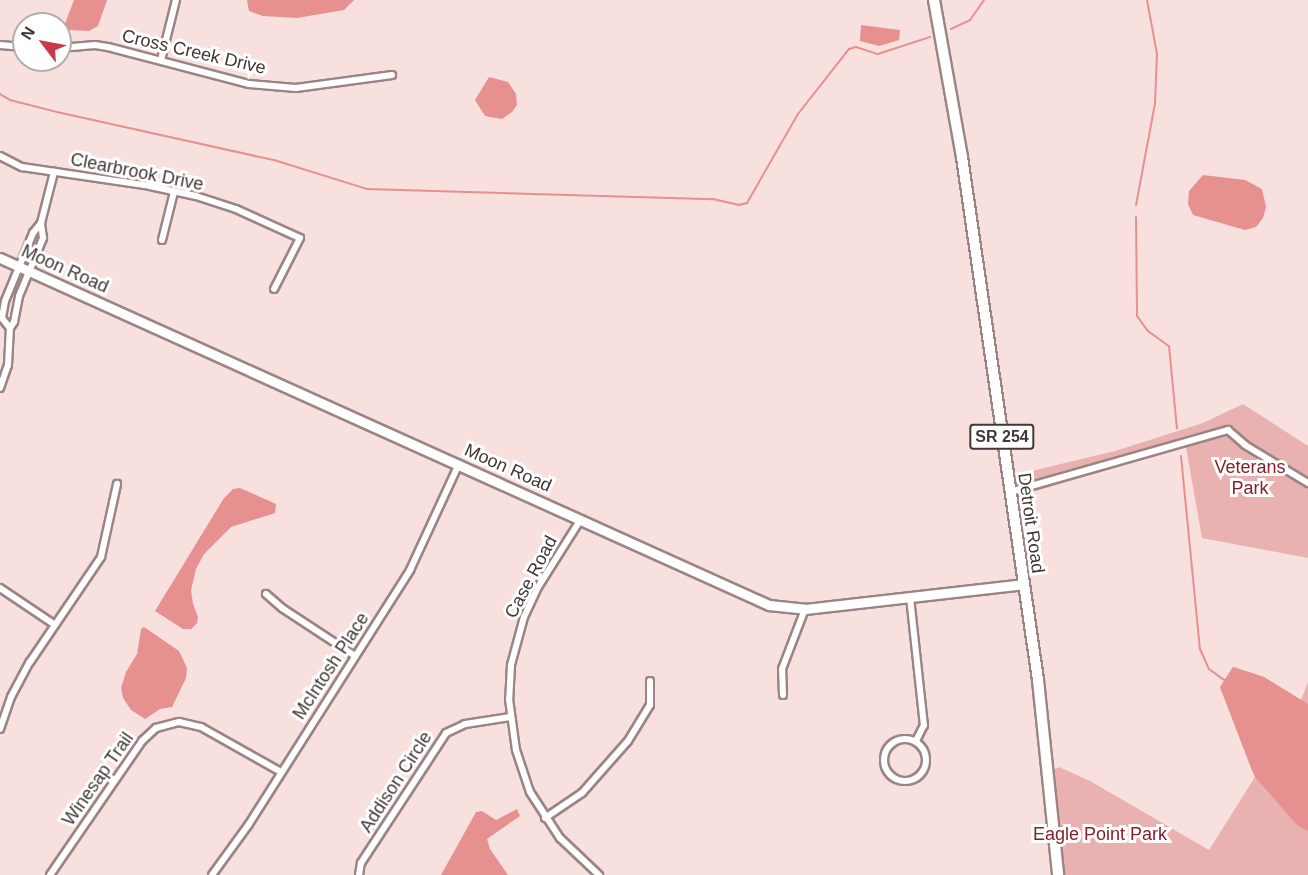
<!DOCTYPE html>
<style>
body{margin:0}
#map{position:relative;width:1308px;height:875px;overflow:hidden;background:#f8e0df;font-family:Arial,sans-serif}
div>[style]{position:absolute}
.green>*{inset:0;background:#e9b1b0}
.water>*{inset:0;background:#e69090}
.stream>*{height:2px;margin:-1px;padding:0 1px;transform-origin:1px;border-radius:1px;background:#e69090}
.roads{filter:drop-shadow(2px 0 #9a8584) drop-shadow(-2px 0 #9a8584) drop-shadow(0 2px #9a8584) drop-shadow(0 -2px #9a8584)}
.street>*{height:6px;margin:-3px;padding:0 3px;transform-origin:3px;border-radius:3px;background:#fff}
.street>.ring{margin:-3px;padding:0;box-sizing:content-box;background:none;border:6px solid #fff;border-radius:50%}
.secondary>*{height:9px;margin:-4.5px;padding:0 4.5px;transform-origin:4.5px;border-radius:4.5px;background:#fff}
.primary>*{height:10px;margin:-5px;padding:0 5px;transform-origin:5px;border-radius:5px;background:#fff}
span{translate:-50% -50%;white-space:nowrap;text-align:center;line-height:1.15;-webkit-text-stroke:6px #fff;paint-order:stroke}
.shield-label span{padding:2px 4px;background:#fff;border:2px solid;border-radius:4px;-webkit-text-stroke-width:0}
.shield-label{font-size:16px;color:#403736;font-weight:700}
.street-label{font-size:18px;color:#403736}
.park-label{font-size:18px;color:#85202a}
.north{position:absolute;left:12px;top:12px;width:60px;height:60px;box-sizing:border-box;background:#fff;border:2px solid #b3afaf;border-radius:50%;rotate:302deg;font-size:16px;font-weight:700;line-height:24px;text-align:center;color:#403736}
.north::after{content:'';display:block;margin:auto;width:21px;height:27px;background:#c93946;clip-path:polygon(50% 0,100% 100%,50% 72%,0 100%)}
</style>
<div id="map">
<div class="green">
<div style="clip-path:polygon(1243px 404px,1308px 446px,1308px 558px,1202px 538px,1186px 447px,1025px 494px,1017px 508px,1011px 476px,1115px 451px,1203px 423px)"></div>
<div style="clip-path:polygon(1233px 667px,1264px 677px,1301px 700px,1308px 682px,1308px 875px,1061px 875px,1053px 770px,1059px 767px,1090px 781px,1209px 850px,1255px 777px,1220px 687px)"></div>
</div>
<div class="water">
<div style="clip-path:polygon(74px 0,107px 0,98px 26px,89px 31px,68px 30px,64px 26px)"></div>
<div style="clip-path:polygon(247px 0,354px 0,344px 10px,297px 18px,263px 16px,249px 11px)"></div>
<div style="clip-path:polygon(861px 25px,900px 30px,899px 40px,879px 46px,860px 41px)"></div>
<div style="clip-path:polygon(489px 77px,508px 82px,516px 94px,517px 105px,512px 112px,502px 119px,485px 116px,475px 100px)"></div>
<div style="clip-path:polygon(1203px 175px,1245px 180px,1262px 189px,1266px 207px,1263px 218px,1256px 227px,1245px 230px,1193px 215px,1188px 204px,1189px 191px)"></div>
<div style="clip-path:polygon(240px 488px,276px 504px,275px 513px,231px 527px,204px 554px,196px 569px,191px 590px,193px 604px,198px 617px,197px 623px,191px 629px,183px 629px,155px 611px,224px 498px,233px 489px)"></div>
<div style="clip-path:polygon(144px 627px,179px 651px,187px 668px,186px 678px,172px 707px,160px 709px,145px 719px,131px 710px,123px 698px,121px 688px,126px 672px,137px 654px,141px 629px)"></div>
<div style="clip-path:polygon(1233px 667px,1264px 677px,1308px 704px,1308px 831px,1298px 826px,1255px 777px,1251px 768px,1220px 687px)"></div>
<div style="clip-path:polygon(517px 809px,520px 816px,487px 839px,490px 849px,508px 875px,441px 875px,476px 812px,482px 811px,496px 820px)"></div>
</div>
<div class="stream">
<div style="left:951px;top:29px;width:21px;rotate:-25deg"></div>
<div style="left:970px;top:20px;width:24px;rotate:-55deg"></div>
<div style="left:0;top:94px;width:12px;rotate:31deg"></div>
<div style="left:10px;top:100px;width:49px;rotate:14.3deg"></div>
<div style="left:57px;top:112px;width:222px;rotate:12.5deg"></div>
<div style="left:274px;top:160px;width:97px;rotate:17.3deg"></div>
<div style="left:367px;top:189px;width:346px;rotate:1.7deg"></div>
<div style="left:713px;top:199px;width:27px;rotate:13deg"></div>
<div style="left:739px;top:205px;width:8px;rotate:-14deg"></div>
<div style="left:747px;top:203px;width:103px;rotate:-60.2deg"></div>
<div style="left:798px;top:114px;width:83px;rotate:-51.9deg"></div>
<div style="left:849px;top:49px;width:7px;rotate:-16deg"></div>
<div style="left:856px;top:47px;width:23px;rotate:18deg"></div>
<div style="left:878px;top:54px;width:55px;rotate:-18.1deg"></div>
<div style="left:1136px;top:205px;width:104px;rotate:-79.4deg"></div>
<div style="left:1155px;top:103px;width:49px;rotate:-87.7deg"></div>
<div style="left:1157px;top:54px;width:55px;rotate:-100.5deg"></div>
<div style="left:1136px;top:217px;width:99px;rotate:89.4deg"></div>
<div style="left:1137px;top:316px;width:19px;rotate:54deg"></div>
<div style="left:1148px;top:331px;width:26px;rotate:36deg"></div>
<div style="left:1169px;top:346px;width:83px;rotate:84.5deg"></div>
<div style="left:1181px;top:456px;width:194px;rotate:84.4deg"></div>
<div style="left:1200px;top:649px;width:22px;rotate:66deg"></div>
<div style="left:1209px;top:669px;width:19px;rotate:36deg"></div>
</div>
<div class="roads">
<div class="street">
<div style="left:0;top:45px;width:24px;rotate:5deg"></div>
<div style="left:60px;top:48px;width:35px;rotate:-5deg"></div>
<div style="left:95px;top:45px;width:13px;rotate:9deg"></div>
<div style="left:108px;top:47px;width:146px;rotate:14.7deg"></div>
<div style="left:249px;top:84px;width:47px;rotate:4.9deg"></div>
<div style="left:296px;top:88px;width:97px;rotate:-7.7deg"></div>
<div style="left:161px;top:60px;width:62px;rotate:-76deg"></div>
<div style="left:0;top:156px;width:25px;rotate:27deg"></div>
<div style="left:22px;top:167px;width:129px;rotate:8.4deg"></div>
<div style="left:150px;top:186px;width:47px;rotate:12.3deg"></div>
<div style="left:196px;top:196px;width:42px;rotate:18deg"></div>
<div style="left:236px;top:209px;width:70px;rotate:24.4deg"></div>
<div style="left:300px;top:238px;width:57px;rotate:117deg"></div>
<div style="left:162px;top:240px;width:49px;rotate:-76deg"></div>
<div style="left:10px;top:328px;width:13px;rotate:-129deg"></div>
<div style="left:2px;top:318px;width:17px;rotate:-80deg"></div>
<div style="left:5px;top:301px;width:74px;rotate:-67.6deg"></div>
<div style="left:33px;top:233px;width:13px;rotate:-51deg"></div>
<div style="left:0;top:388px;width:24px;rotate:-71deg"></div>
<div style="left:8px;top:365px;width:37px;rotate:-87deg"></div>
<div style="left:10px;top:328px;width:7px;rotate:-56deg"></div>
<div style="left:14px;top:322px;width:26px;rotate:-79deg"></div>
<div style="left:19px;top:296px;width:63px;rotate:-67.5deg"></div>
<div style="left:43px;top:238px;width:15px;rotate:-98deg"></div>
<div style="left:41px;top:223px;width:53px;rotate:-75.7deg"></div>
<div style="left:1010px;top:492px;width:227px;rotate:-15.9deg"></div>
<div style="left:1228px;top:430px;width:23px;rotate:41deg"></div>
<div style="left:1245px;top:445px;width:74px;rotate:31.1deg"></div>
<div style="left:581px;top:519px;width:80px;rotate:122.3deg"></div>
<div style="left:538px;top:587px;width:33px;rotate:115deg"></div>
<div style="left:524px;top:617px;width:50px;rotate:105.2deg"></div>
<div style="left:511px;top:665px;width:34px;rotate:93deg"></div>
<div style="left:509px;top:699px;width:51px;rotate:82.2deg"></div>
<div style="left:516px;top:750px;width:44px;rotate:71.6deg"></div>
<div style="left:530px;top:792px;width:55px;rotate:56.9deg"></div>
<div style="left:560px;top:838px;width:54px;rotate:43.5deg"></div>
<div style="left:0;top:588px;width:66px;rotate:33.9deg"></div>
<div style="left:266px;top:594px;width:21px;rotate:41deg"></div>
<div style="left:282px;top:608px;width:87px;rotate:33.3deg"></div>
<div style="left:910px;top:597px;width:129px;rotate:83.8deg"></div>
<div style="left:924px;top:725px;width:18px;rotate:117deg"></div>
<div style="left:783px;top:695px;width:26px;rotate:-92deg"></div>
<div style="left:782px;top:669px;width:64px;rotate:-69deg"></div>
<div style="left:0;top:729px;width:34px;rotate:-71deg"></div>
<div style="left:11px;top:697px;width:40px;rotate:-62deg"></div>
<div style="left:30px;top:662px;width:127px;rotate:-55.9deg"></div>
<div style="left:101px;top:557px;width:75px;rotate:-77.6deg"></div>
<div class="ring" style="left:884px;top:739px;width:36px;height:36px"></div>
<div style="left:545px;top:818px;width:45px;rotate:-34deg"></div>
<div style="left:582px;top:793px;width:69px;rotate:-48.5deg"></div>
<div style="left:628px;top:741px;width:42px;rotate:-58.6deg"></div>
<div style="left:650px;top:705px;width:24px;rotate:-90deg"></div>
<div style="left:50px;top:875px;width:163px;rotate:-55.5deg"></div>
<div style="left:142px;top:741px;width:19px;rotate:-43deg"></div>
<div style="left:156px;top:728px;width:24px;rotate:-15deg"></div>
<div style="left:179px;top:722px;width:23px;rotate:13deg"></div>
<div style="left:201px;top:727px;width:92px;rotate:29.4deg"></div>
<div style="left:212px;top:875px;width:63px;rotate:-54deg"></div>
<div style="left:249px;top:824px;width:301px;rotate:-57.6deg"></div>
<div style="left:410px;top:570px;width:117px;rotate:-65.2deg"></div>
<div style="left:359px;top:875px;width:12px;rotate:-81deg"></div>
<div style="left:361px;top:863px;width:155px;rotate:-56.8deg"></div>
<div style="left:446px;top:733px;width:21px;rotate:-25deg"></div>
<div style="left:465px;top:724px;width:46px;rotate:-8.8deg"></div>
</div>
<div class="secondary">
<div style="left:0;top:258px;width:844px;rotate:24.29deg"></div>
<div style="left:769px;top:605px;width:36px;rotate:6deg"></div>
<div style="left:805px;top:609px;width:219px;rotate:-6.5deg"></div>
</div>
<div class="primary">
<div style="left:934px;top:0;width:159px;rotate:79.9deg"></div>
<div style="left:962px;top:157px;width:528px;rotate:81.73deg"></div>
<div style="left:1038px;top:680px;width:196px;rotate:84.1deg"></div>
</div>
</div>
<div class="shield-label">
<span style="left:1002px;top:437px">SR 254</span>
</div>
<div class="street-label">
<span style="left:194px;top:52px;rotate:13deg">Cross Creek Drive</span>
<span style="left:137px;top:172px;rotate:11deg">Clearbrook Drive</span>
<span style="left:65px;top:269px;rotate:24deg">Moon Road</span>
<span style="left:508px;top:468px;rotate:24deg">Moon Road</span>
<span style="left:1031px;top:523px;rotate:82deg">Detroit Road</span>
<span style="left:531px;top:577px;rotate:-62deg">Case Road</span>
<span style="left:331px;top:666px;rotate:-57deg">McIntosh Place</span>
<span style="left:98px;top:779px;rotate:-55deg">Winesap Trail</span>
<span style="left:396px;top:782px;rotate:-57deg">Addison Circle</span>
</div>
<div class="park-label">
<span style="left:1250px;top:478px">Veterans<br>Park</span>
<span style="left:1100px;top:834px">Eagle Point Park</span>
</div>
<div class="north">N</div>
</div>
